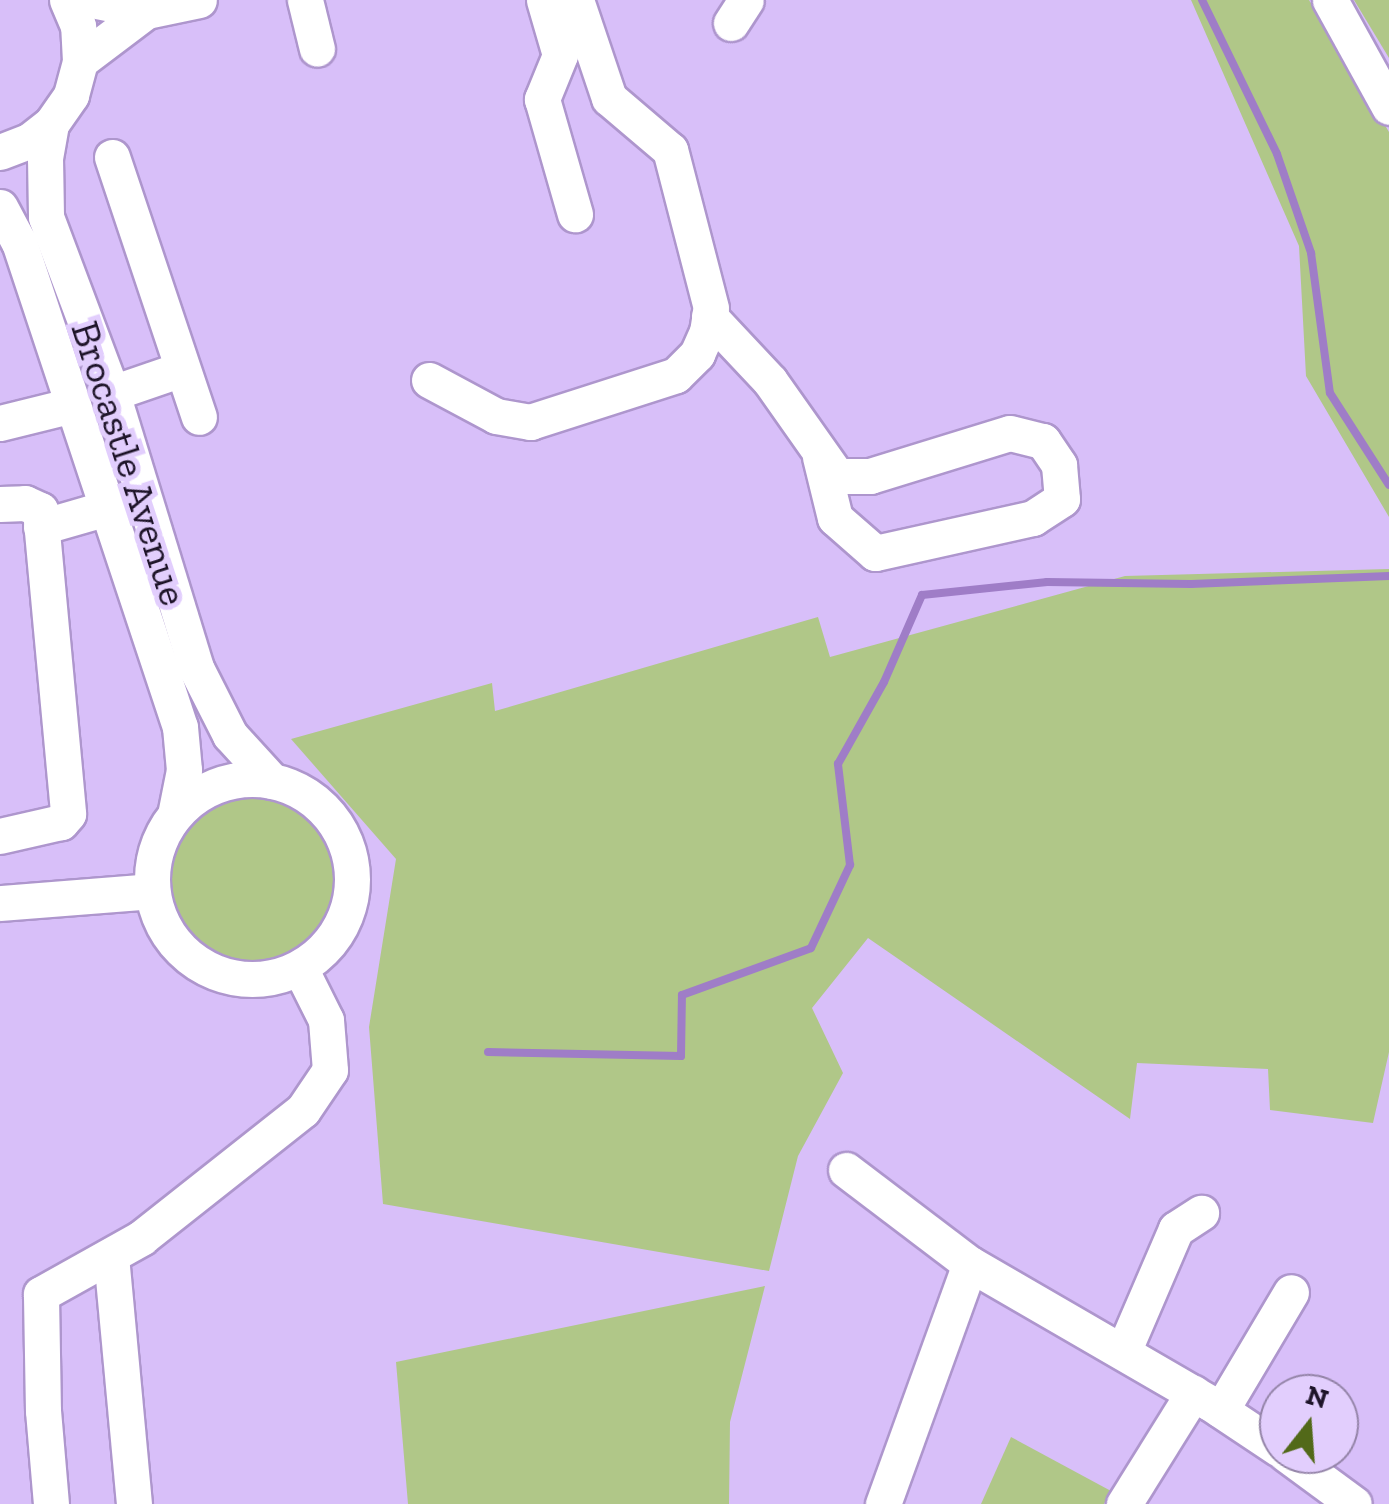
<!DOCTYPE html>
<style>
body{margin:0}
#map{position:relative;width:1389px;height:1504px;overflow:hidden;background:#d8bff9;font-family:"Zilla Slab",serif}
div>[style]{position:absolute}
.green>*{inset:0;background:#b0c788}
.round{border-radius:50%}
.stream>*{height:8px;margin:-4px;padding:0 4px;transform-origin:4px;border-radius:4px;background:#9f7dc7}
.roads{filter:drop-shadow(2px 0 #ae96cd) drop-shadow(-2px 0 #ae96cd) drop-shadow(0 2px #ae96cd) drop-shadow(0 -2px #ae96cd)}
.minor>*{height:35px;margin:-17.5px;padding:0 17.5px;transform-origin:17.5px;border-radius:17.5px;background:#fff}
.minor>.ring{margin:-17.5px;padding:0;box-sizing:content-box;background:none;border:35px solid #fff;border-radius:50%}
span{translate:-50% -50%;white-space:nowrap;text-align:center;line-height:1.15;-webkit-text-stroke:10px #e2cefd;paint-order:stroke}
.street-label{font-size:40px;color:#1e1429}
.north{position:absolute;left:1259px;top:1374px;width:100px;height:100px;box-sizing:border-box;background:#e2cefd;border:2px solid #9484a8;border-radius:50%;rotate:17deg;font-size:28px;font-weight:700;line-height:40px;text-align:center;color:#1e1429}
.north::after{content:'';display:block;margin:auto;width:35px;height:45px;background:#526919;clip-path:polygon(50% 0,100% 100%,50% 72%,0 100%)}
</style>
<div id="map">
<div class="green">
<div style="clip-path:polygon(1191px 0,1309px 0,1389px 132px,1389px 517px,1306px 376px,1299px 246px)"></div>
<div style="clip-path:polygon(1354px 0,1389px 0,1389px 58px)"></div>
<div style="clip-path:polygon(1389px 569px,1389px 1052px,1373px 1123px,1270px 1110px,1268px 1069px,1137px 1063px,1130px 1119px,868px 938px,812px 1008px,843px 1073px,798px 1156px,769px 1271px,383px 1204px,369px 1027px,396px 859px,291px 739px,492px 683px,495px 711px,818px 617px,830px 657px,1125px 576px)"></div>
<div class="round" style="left:169px;top:798px;width:166px;height:166px"></div>
<div style="clip-path:polygon(765px 1286px,730px 1422px,729px 1504px,408px 1504px,396px 1362px)"></div>
<div style="clip-path:polygon(1011px 1437px,1111px 1491px,1104px 1504px,981px 1504px)"></div>
</div>
<div class="stream">
<div style="left:1202px;top:0;width:171px;rotate:64deg"></div>
<div style="left:1277px;top:154px;width:105px;rotate:71deg"></div>
<div style="left:1311px;top:253px;width:141px;rotate:82.3deg"></div>
<div style="left:1330px;top:393px;width:109px;rotate:57.3deg"></div>
<div style="left:488px;top:1052px;width:193px;rotate:1.2deg"></div>
<div style="left:681px;top:1056px;width:61px;rotate:-89.1deg"></div>
<div style="left:682px;top:995px;width:137px;rotate:-20deg"></div>
<div style="left:811px;top:948px;width:92px;rotate:-64.8deg"></div>
<div style="left:850px;top:865px;width:102px;rotate:-96.8deg"></div>
<div style="left:838px;top:764px;width:94px;rotate:-60.7deg"></div>
<div style="left:884px;top:682px;width:95px;rotate:-66.4deg"></div>
<div style="left:922px;top:595px;width:126px;rotate:-5.9deg"></div>
<div style="left:1047px;top:582px;width:144px;rotate:0.8deg"></div>
<div style="left:1191px;top:584px;width:198px;rotate:-2.3deg"></div>
</div>
<div class="roads">
<div class="minor">
<div style="left:92px;top:0;width:55px;rotate:11.5deg"></div>
<div style="left:146px;top:11px;width:54px;rotate:-11.7deg"></div>
<div style="left:305px;top:0;width:50px;rotate:76.2deg"></div>
<div style="left:544px;top:0;width:57px;rotate:73.8deg"></div>
<div style="left:560px;top:55px;width:48px;rotate:112.2deg"></div>
<div style="left:542px;top:99px;width:120px;rotate:74deg"></div>
<div style="left:1330px;top:0;width:122px;rotate:61.1deg"></div>
<div style="left:731px;top:23px;width:27px;rotate:-57deg"></div>
<div style="left:80px;top:61px;width:83px;rotate:-37.1deg"></div>
<div style="left:51px;top:124px;width:35px;rotate:100deg"></div>
<div style="left:45px;top:158px;width:59px;rotate:89deg"></div>
<div style="left:46px;top:217px;width:188px;rotate:69.4deg"></div>
<div style="left:112px;top:393px;width:288px;rotate:73deg"></div>
<div style="left:196px;top:668px;width:75px;rotate:63.1deg"></div>
<div style="left:230px;top:735px;width:62px;rotate:47.6deg"></div>
<div style="left:0;top:152px;width:31px;rotate:-21deg"></div>
<div style="left:29px;top:141px;width:28px;rotate:-38deg"></div>
<div style="left:51px;top:124px;width:35px;rotate:-55deg"></div>
<div style="left:71px;top:95px;width:35px;rotate:-75deg"></div>
<div style="left:80px;top:61px;width:35px;rotate:-93deg"></div>
<div style="left:78px;top:26px;width:28px;rotate:-113deg"></div>
<div style="left:112px;top:157px;width:274px;rotate:71.5deg"></div>
<div style="left:0;top:207px;width:40px;rotate:62deg"></div>
<div style="left:19px;top:242px;width:511px;rotate:71.64deg"></div>
<div style="left:180px;top:727px;width:43px;rotate:84.7deg"></div>
<div style="left:184px;top:770px;width:46px;rotate:101.3deg"></div>
<div style="left:709px;top:316px;width:89px;rotate:46.8deg"></div>
<div style="left:770px;top:381px;width:116px;rotate:54.8deg"></div>
<div style="left:837px;top:476px;width:33px"></div>
<div style="left:870px;top:476px;width:146px;rotate:-17.1deg"></div>
<div style="left:1010px;top:433px;width:34px;rotate:14deg"></div>
<div style="left:1043px;top:441px;width:29px;rotate:56deg"></div>
<div style="left:1059px;top:465px;width:34px;rotate:85deg"></div>
<div style="left:1062px;top:499px;width:35px;rotate:147deg"></div>
<div style="left:1033px;top:518px;width:162px;rotate:167.5deg"></div>
<div style="left:875px;top:553px;width:53px;rotate:-138.8deg"></div>
<div style="left:835px;top:518px;width:63px;rotate:-103.8deg"></div>
<div style="left:429px;top:380px;width:76px;rotate:28.2deg"></div>
<div style="left:496px;top:416px;width:35px;rotate:10deg"></div>
<div style="left:530px;top:422px;width:153px;rotate:-17.8deg"></div>
<div style="left:676px;top:375px;width:30px;rotate:-45deg"></div>
<div style="left:697px;top:354px;width:24px;rotate:-66deg"></div>
<div style="left:707px;top:332px;width:24px;rotate:-81deg"></div>
<div style="left:711px;top:308px;width:163px;rotate:-104.5deg"></div>
<div style="left:670px;top:150px;width:80px;rotate:-139.6deg"></div>
<div style="left:609px;top:98px;width:103px;rotate:-108.6deg"></div>
<div style="left:112px;top:393px;width:74px;rotate:-18.9deg"></div>
<div style="left:0;top:423px;width:75px;rotate:-13.9deg"></div>
<div style="left:0;top:504px;width:25px;rotate:-2deg"></div>
<div style="left:25px;top:503px;width:17px;rotate:25deg"></div>
<div style="left:40px;top:510px;width:305px;rotate:84.7deg"></div>
<div style="left:68px;top:814px;width:11px;rotate:131deg"></div>
<div style="left:61px;top:822px;width:63px;rotate:167.1deg"></div>
<div style="left:41px;top:527px;width:69px;rotate:-16.1deg"></div>
<div class="ring" style="left:152px;top:779px;width:165px;height:165px"></div>
<div style="left:0;top:903px;width:152px;rotate:-4.5deg"></div>
<div style="left:846px;top:1170px;width:156px;rotate:37.2deg"></div>
<div style="left:970px;top:1264px;width:277px;rotate:30.1deg"></div>
<div style="left:1210px;top:1403px;width:83px;rotate:33.7deg"></div>
<div style="left:111px;top:1256px;width:249px;rotate:84.7deg"></div>
<div style="left:1123px;top:1352px;width:134px;rotate:-66.7deg"></div>
<div style="left:1176px;top:1229px;width:30px;rotate:-33deg"></div>
<div style="left:1221px;top:1410px;width:137px;rotate:-59.3deg"></div>
<div style="left:1286px;top:1454px;width:84px;rotate:36.3deg"></div>
<div style="left:51px;top:1504px;width:93px;rotate:-94.9deg"></div>
<div style="left:43px;top:1411px;width:117px;rotate:-91deg"></div>
<div style="left:41px;top:1294px;width:115px;rotate:-29.2deg"></div>
<div style="left:141px;top:1238px;width:206px;rotate:-38.3deg"></div>
<div style="left:303px;top:1110px;width:48px;rotate:-56deg"></div>
<div style="left:330px;top:1070px;width:50px;rotate:-94.6deg"></div>
<div style="left:326px;top:1020px;width:58px;rotate:-116.6deg"></div>
<div style="left:883px;top:1504px;width:255px;rotate:-70.1deg"></div>
<div style="left:1124px;top:1504px;width:131px;rotate:-58.1deg"></div>
</div>
</div>
<div class="street-label">
<span style="left:130px;top:463px;rotate:72deg">Brocastle Avenue</span>
</div>
<div class="north">N</div>
</div>
